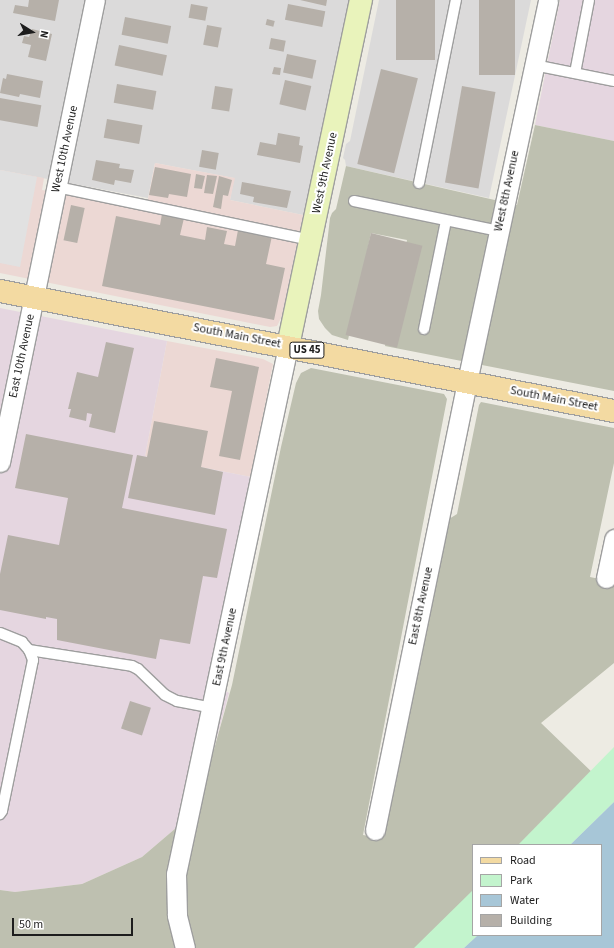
<!DOCTYPE html>
<style>
body{margin:0}
#map{position:relative;width:614px;height:948px;overflow:hidden;background:#edebe3;font-family:"Source Sans 3",sans-serif}
div>[style]{position:absolute}
.residential>*{inset:0;background:#dbdada}
.commercial>*{inset:0;background:#ecd8d4}
.industrial>*{inset:0;background:#e5d6e0}
.construction>*{inset:0;background:#bec0b0}
.park>*{inset:0;background:#c3f4cd}
.parking>*{inset:0;background:#e1e1e1}
.water>*{inset:0;background:#a7c6d7}
.building>*{inset:0;background:#b6b0a9;transform-origin:0 0}
.roads{filter:drop-shadow(1px 0 #9e9e9e) drop-shadow(-1px 0 #9e9e9e) drop-shadow(0 1px #9e9e9e) drop-shadow(0 -1px #9e9e9e)}
.service>*{height:10px;margin:-5px;padding:0 5px;transform-origin:5px;border-radius:5px;background:#fff}
.minor>*{height:19px;margin:-9.5px;padding:0 9.5px;transform-origin:9.5px;border-radius:9.5px;background:#fff}
.secondary>*{height:22px;margin:-11px;padding:0 11px;transform-origin:11px;border-radius:11px;background:#e9f3bb}
.primary>*{height:22px;margin:-11px;padding:0 11px;transform-origin:11px;border-radius:11px;background:#f3daa2}
span{translate:-50% -50%;white-space:nowrap;text-align:center;line-height:1.15;-webkit-text-stroke:4px #fff;paint-order:stroke}
.shield-label span{padding:1px 3px;background:#fff;border:1px solid;border-radius:3px;-webkit-text-stroke-width:0}
.shield-label{font-size:11px;color:#1d1d1d;font-weight:700}
.street-label{font-size:12px;color:#1d1d1d}
.legend{position:absolute;left:472px;top:844px;width:130px;height:92px;box-sizing:border-box;background:#fff;border:1px solid #a5a5a5;margin:0;padding:5px 7px;list-style:none;font-size:12px;color:#1d1d1d}
.legend li{display:flex;align-items:center;gap:8px;height:20px}
.legend b{width:20px;border:1px solid #a5a5a5}
.north{position:absolute;left:12px;top:12px;width:40px;height:40px;-webkit-text-stroke:3px #fff;paint-order:stroke;rotate:101deg;font-size:11px;font-weight:700;line-height:16px;text-align:center;color:#1d1d1d}
.north::after{content:'';display:block;margin:auto;width:14px;height:18px;background:#1d1d1d;clip-path:polygon(50% 0,100% 100%,50% 72%,0 100%)}
.scale{position:absolute;left:12px;top:918px;width:121px;height:18px;box-sizing:border-box;border:2px solid #1d1d1d;border-top:0;padding-left:5px;font-size:12px;line-height:14px;white-space:nowrap;color:#1d1d1d;-webkit-text-stroke:3px #fff;paint-order:stroke}
</style>
<div id="map">
<div class="residential">
<div style="clip-path:polygon(0 0,350px 0,303px 215px,230px 200px,234px 178px,155px 163px,148px 198px,0 170px)"></div>
<div style="clip-path:polygon(379px 0,531px 0,489px 198px,346px 166px,345px 160px,343px 158px,346px 144px,350px 141px)"></div>
</div>
<div class="commercial">
<div style="clip-path:polygon(155px 163px,235px 178px,230px 200px,303px 215px,282px 316px,277px 326px,270px 327px,0 273px,0 170px,44px 178px,42px 190px,146px 209px)"></div>
<div style="clip-path:polygon(167px 341px,263px 359px,273px 364px,251px 477px,145px 456px)"></div>
</div>
<div class="industrial">
<div style="clip-path:polygon(560px 0,614px 0,614px 141px,535px 125px)"></div>
<div style="clip-path:polygon(0 308px,167px 341px,145px 456px,251px 477px,212px 683px,229px 693px,204px 785px,183px 822px,142px 857px,82px 884px,15px 892px,0 890px)"></div>
</div>
<div class="construction">
<div style="clip-path:polygon(535px 125px,614px 141px,614px 391px,385px 346px,407px 240px,371px 233px,348px 340px,332px 335px,325px 328px,319px 319px,318px 311px,321px 295px,330px 218px,332px 213px,336px 209px,346px 166px,517px 205px)"></div>
<div style="clip-path:polygon(311px 368px,444px 394px,447px 399px,363px 835px,381px 838px,449px 519px,457px 514px,479px 405px,481px 402px,614px 428px,614px 463px,590px 577px,614px 582px,614px 663px,541px 723px,596px 776px,525px 845px,473px 845px,473px 897px,427px 940px,415px 948px,0 948px,0 890px,15px 892px,82px 884px,142px 857px,183px 822px,204px 785px,232px 685px,281px 447px,296px 383px,301px 373px)"></div>
</div>
<div class="park">
<div style="clip-path:polygon(614px 747px,614px 802px,570px 845px,518px 845px)"></div>
<div style="clip-path:polygon(473px 890px,473px 935px,478px 935px,464px 948px,414px 948px)"></div>
</div>
<div class="parking">
<div style="clip-path:polygon(0 170px,37px 177px,20px 267px,0 263px)"></div>
</div>
<div class="water">
<div style="clip-path:polygon(614px 802px,614px 948px,464px 948px,478px 935px,601px 935px,601px 845px,570px 845px)"></div>
</div>
<div class="building">
<div style="clip-path:polygon(29px 0,59px 0,55px 21px,13px 13px,15px 5px,28px 7px)"></div>
<div style="clip-path:polygon(300px 0,327px 0,326px 6px)"></div>
<div style="left:396px;top:0;width:39px;height:60px"></div>
<div style="left:479px;top:0;width:36px;height:75px"></div>
<div style="left:191px;top:4px;width:17px;height:14px;rotate:10deg"></div>
<div style="left:288px;top:4px;width:38px;height:16px;rotate:11deg"></div>
<div style="left:125px;top:17px;width:47px;height:18px;rotate:11deg"></div>
<div style="left:267px;top:19px;width:8px;height:6px;rotate:14deg"></div>
<div style="left:207px;top:25px;width:15px;height:20px;rotate:11deg"></div>
<div style="clip-path:polygon(32px 29px,52px 34px,46px 61px,28px 57px,31px 45px,22px 43px,24px 36px,29px 37px)"></div>
<div style="left:271px;top:38px;width:15px;height:11px;rotate:11deg"></div>
<div style="left:119px;top:45px;width:49px;height:21px;rotate:12deg"></div>
<div style="left:287px;top:54px;width:30px;height:19px;rotate:12deg"></div>
<div style="clip-path:polygon(274px 67px,281px 68px,280px 75px,272px 74px)"></div>
<div style="left:381px;top:69px;width:38px;height:98px;rotate:14deg"></div>
<div style="clip-path:polygon(7px 74px,43px 81px,40px 98px,20px 94px,19px 97px,0 93px,3px 78px,6px 79px)"></div>
<div style="left:285px;top:80px;width:27px;height:25px;rotate:13deg"></div>
<div style="left:117px;top:84px;width:40px;height:19px;rotate:10deg"></div>
<div style="left:215px;top:86px;width:18px;height:23px;rotate:9deg"></div>
<div style="left:462px;top:86px;width:34px;height:98px;rotate:10deg"></div>
<div style="left:0;top:98px;width:42px;height:22px;rotate:10deg"></div>
<div style="left:107px;top:119px;width:36px;height:19px;rotate:10deg"></div>
<div style="clip-path:polygon(278px 133px,300px 137px,299px 145px,303px 146px,300px 163px,257px 155px,260px 142px,276px 145px)"></div>
<div style="left:202px;top:150px;width:17px;height:17px;rotate:10deg"></div>
<div style="clip-path:polygon(96px 160px,120px 164px,119px 168px,134px 170px,131px 183px,115px 180px,114px 185px,92px 180px)"></div>
<div style="clip-path:polygon(155px 167px,191px 174px,187px 197px,169px 194px,168px 198px,149px 195px)"></div>
<div style="clip-path:polygon(196px 174px,205px 176px,202px 189px,194px 188px)"></div>
<div style="clip-path:polygon(207px 175px,217px 176px,213px 194px,204px 193px)"></div>
<div style="clip-path:polygon(219px 176px,232px 180px,228px 196px,223px 195px,221px 209px,213px 207px)"></div>
<div style="clip-path:polygon(242px 182px,291px 191px,287px 208px,253px 202px,254px 197px,240px 194px)"></div>
<div style="left:71px;top:205px;width:14px;height:36px;rotate:12deg"></div>
<div style="clip-path:polygon(162px 214px,184px 218px,180px 235px,205px 240px,207px 227px,227px 231px,224px 244px,235px 246px,238px 230px,272px 236px,266px 264px,285px 268px,274px 320px,102px 286px,116px 216px,160px 225px)"></div>
<div style="left:371px;top:233px;width:53px;height:105px;rotate:14deg"></div>
<div style="clip-path:polygon(106px 342px,134px 348px,115px 433px,89px 427px,92px 414px,87px 413px,86px 421px,69px 417px,71px 409px,68px 409px,77px 372px,98px 377px)"></div>
<div style="clip-path:polygon(216px 358px,259px 367px,240px 460px,219px 456px,232px 391px,210px 387px)"></div>
<div style="clip-path:polygon(154px 421px,208px 431px,201px 467px,223px 472px,215px 515px,128px 498px,137px 455px,147px 457px)"></div>
<div style="clip-path:polygon(26px 434px,133px 455px,122px 508px,227px 529px,217px 578px,203px 576px,190px 644px,160px 639px,156px 659px,57px 640px,57px 619px,46px 617px,46px 619px,0 610px,0 574px,8px 535px,59px 545px,68px 498px,15px 488px)"></div>
<div style="left:130px;top:701px;width:22px;height:29px;rotate:18deg"></div>
</div>
<div class="roads">
<div class="service">
<div style="left:534px;top:65px;width:82px;rotate:11.3deg"></div>
<div style="left:575px;top:73px;width:74px;rotate:-79.1deg"></div>
<div style="left:419px;top:183px;width:187px;rotate:-78.6deg"></div>
<div style="left:57px;top:187px;width:258px;rotate:11.8deg"></div>
<div style="left:354px;top:201px;width:148px;rotate:11.7deg"></div>
<div style="left:424px;top:329px;width:110px;rotate:-78.5deg"></div>
<div style="left:0;top:633px;width:24px;rotate:22deg"></div>
<div style="left:22px;top:642px;width:11px;rotate:49deg"></div>
<div style="left:29px;top:650px;width:11px;rotate:68deg"></div>
<div style="left:33px;top:660px;width:154px;rotate:101.6deg"></div>
<div style="left:2px;top:811px;width:4px;rotate:124deg"></div>
<div style="left:29px;top:650px;width:104px;rotate:8.8deg"></div>
<div style="left:132px;top:666px;width:7px;rotate:27deg"></div>
<div style="left:138px;top:669px;width:37px;rotate:44deg"></div>
<div style="left:165px;top:695px;width:13px;rotate:27deg"></div>
<div style="left:177px;top:701px;width:36px;rotate:11deg"></div>
</div>
<div class="minor">
<div style="left:0;top:462px;width:472px;rotate:-78.4deg"></div>
<div style="left:606px;top:578px;width:40px;rotate:-78deg"></div>
<div style="left:375px;top:830px;width:457px;rotate:-78.4deg"></div>
<div style="left:467px;top:382px;width:390px;rotate:-78deg"></div>
<div style="left:185px;top:948px;width:34px;rotate:-104deg"></div>
<div style="left:177px;top:915px;width:41px;rotate:-91.4deg"></div>
<div style="left:176px;top:874px;width:540px;rotate:-78.02deg"></div>
</div>
<div class="secondary">
<div style="left:288px;top:346px;width:354px;rotate:-78.1deg"></div>
</div>
<div class="primary">
<div style="left:0;top:291px;width:626px;rotate:11.06deg"></div>
</div>
</div>
<div class="shield-label">
<span style="left:307px;top:350px">US 45</span>
</div>
<div class="street-label">
<span style="left:65px;top:149px;rotate:-78deg">West 10th Avenue</span>
<span style="left:325px;top:173px;rotate:-78deg">West 9th Avenue</span>
<span style="left:507px;top:191px;rotate:-78deg">West 8th Avenue</span>
<span style="left:237px;top:336px;rotate:11deg">South Main Street</span>
<span style="left:22px;top:356px;rotate:-78deg">East 10th Avenue</span>
<span style="left:554px;top:399px;rotate:11deg">South Main Street</span>
<span style="left:421px;top:606px;rotate:-78deg">East 8th Avenue</span>
<span style="left:225px;top:647px;rotate:-78deg">East 9th Avenue</span>
</div>
<ul class="legend">
<li><b style="height:5px;background:#f3daa2"></b>Road</li>
<li><b style="height:11px;background:#c3f4cd"></b>Park</li>
<li><b style="height:11px;background:#a7c6d7"></b>Water</li>
<li><b style="height:11px;background:#b6b0a9"></b>Building</li>
</ul>
<div class="north">N</div>
<div class="scale">50 m</div>
</div>
